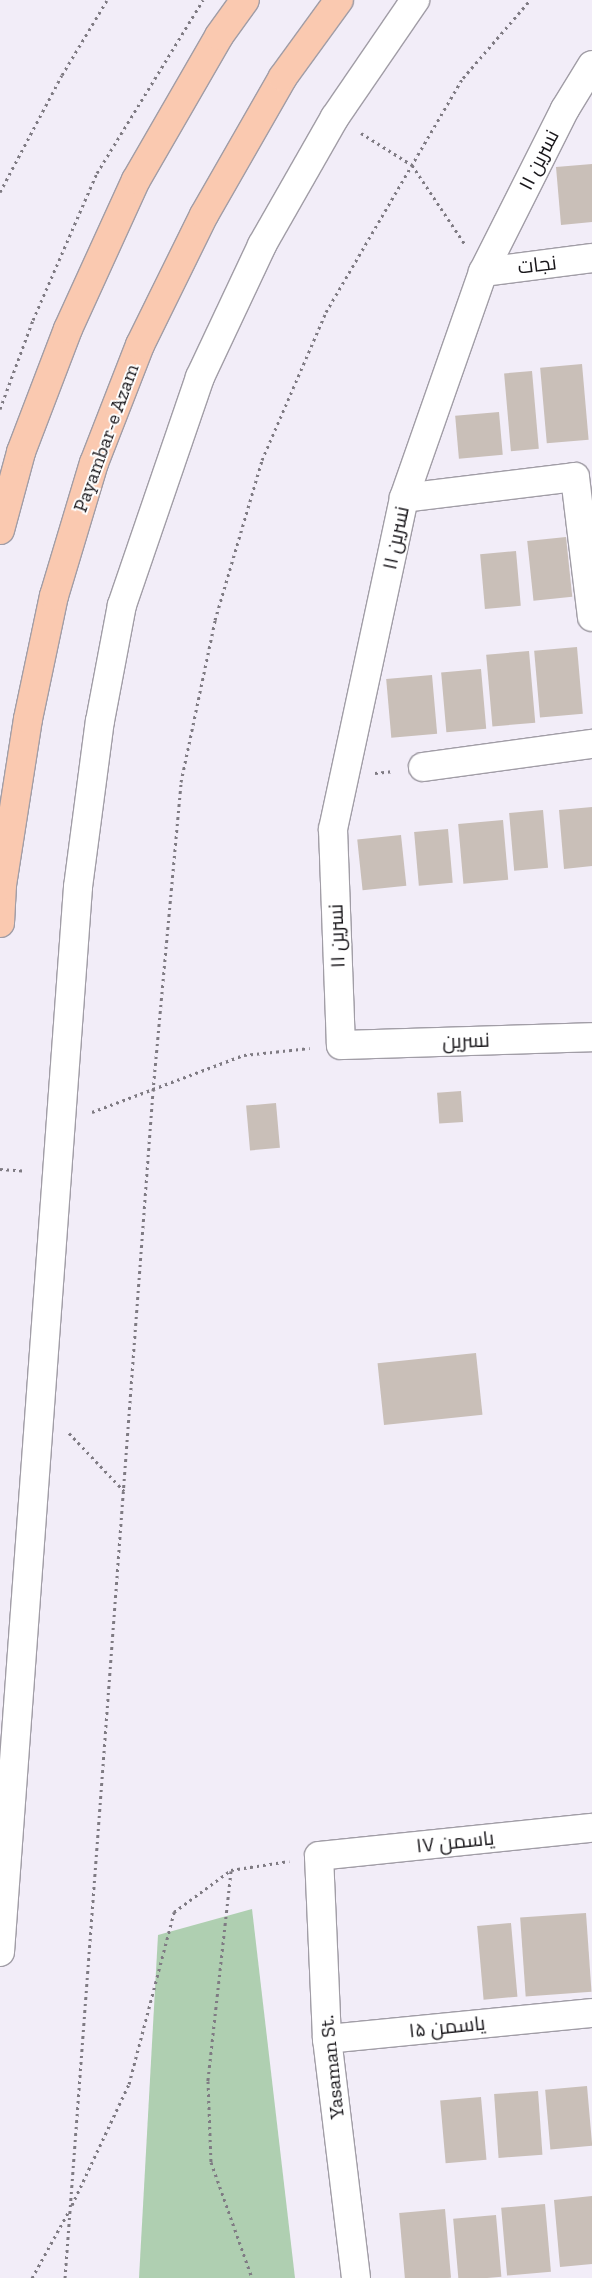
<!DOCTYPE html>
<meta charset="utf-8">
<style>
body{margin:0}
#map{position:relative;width:592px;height:2278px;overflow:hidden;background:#f2edf8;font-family:"Zilla Slab",Cairo,serif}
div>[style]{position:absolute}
.green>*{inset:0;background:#afcfb1}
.building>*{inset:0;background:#c9bfb8;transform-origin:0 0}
.path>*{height:3px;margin-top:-1.5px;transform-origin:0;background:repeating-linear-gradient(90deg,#7f7b83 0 2.5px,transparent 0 6.5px)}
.roads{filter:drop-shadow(1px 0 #a19da6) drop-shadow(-1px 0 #a19da6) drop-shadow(0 1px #a19da6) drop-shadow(0 -1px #a19da6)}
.minor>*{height:28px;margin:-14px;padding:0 14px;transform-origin:14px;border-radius:14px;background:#fff}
.major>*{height:28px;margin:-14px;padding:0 14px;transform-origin:14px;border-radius:14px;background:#fac9b0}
span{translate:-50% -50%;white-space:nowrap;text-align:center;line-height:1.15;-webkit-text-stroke:4px #fff;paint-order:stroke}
.street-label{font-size:20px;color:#18161a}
</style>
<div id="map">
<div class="green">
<div style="clip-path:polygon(252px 1909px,295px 2278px,139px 2278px,158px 1935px)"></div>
</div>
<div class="building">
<div style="clip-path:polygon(592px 164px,592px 222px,561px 225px,556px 167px)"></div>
<div style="left:582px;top:364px;width:76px;height:42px;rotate:85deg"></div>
<div style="left:532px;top:371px;width:78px;height:28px;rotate:85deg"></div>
<div style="left:499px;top:412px;width:43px;height:44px;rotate:85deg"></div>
<div style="left:566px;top:537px;width:60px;height:39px;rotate:84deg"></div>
<div style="left:516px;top:551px;width:55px;height:36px;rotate:85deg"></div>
<div style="left:577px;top:647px;width:67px;height:43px;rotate:85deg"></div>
<div style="left:529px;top:651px;width:72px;height:43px;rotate:85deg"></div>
<div style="left:481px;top:669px;width:60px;height:40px;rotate:85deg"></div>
<div style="left:432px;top:675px;width:59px;height:46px;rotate:85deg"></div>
<div style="clip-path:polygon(592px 807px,592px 866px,564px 869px,559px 810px)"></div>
<div style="left:543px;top:810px;width:58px;height:34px;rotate:85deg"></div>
<div style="left:503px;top:820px;width:60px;height:45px;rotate:85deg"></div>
<div style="left:448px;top:829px;width:54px;height:34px;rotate:85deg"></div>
<div style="left:401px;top:835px;width:51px;height:44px;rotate:84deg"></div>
<div style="left:461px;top:1091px;width:31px;height:24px;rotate:86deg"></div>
<div style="left:276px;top:1103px;width:45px;height:30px;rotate:85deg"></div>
<div style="left:476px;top:1353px;width:62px;height:99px;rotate:84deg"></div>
<div style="left:586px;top:1913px;width:79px;height:66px;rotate:86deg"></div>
<div style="left:511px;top:1923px;width:74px;height:34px;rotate:85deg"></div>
<div style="left:587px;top:2086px;width:60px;height:42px;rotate:85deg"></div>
<div style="left:538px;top:2091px;width:64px;height:44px;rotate:86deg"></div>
<div style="left:481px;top:2097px;width:63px;height:41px;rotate:85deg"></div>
<div style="clip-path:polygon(592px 2196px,592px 2264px,560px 2267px,554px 2200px)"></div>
<div style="left:545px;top:2204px;width:68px;height:44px;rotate:85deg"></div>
<div style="left:445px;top:2209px;width:69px;height:46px;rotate:85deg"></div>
<div style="left:496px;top:2215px;width:62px;height:43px;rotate:85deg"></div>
</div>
<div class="path">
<div style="left:361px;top:133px;width:60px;rotate:32.1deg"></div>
<div style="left:412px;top:165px;width:94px;rotate:56.3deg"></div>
<div style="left:0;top:192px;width:132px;rotate:-62.1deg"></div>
<div style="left:62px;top:75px;width:87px;rotate:-59deg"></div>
<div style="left:0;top:409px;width:95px;rotate:-69.7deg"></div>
<div style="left:33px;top:320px;width:160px;rotate:-66.5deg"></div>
<div style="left:97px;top:173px;width:203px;rotate:-58.5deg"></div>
<div style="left:375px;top:773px;width:19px;rotate:-6deg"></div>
<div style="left:92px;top:1112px;width:162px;rotate:-20.6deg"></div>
<div style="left:244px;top:1055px;width:66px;rotate:-6.1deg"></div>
<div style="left:0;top:1169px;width:26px;rotate:4deg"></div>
<div style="left:69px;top:1433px;width:80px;rotate:46.5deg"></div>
<div style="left:231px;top:1871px;width:211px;rotate:96.3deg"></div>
<div style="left:208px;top:2081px;width:81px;rotate:87.9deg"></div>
<div style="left:211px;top:2162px;width:123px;rotate:70.5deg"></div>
<div style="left:72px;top:2205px;width:134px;rotate:-64.8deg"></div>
<div style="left:129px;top:2084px;width:178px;rotate:-75.3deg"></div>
<div style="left:174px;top:1912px;width:71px;rotate:-36.4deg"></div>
<div style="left:231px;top:1870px;width:59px;rotate:-8.8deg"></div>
<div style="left:32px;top:2278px;width:77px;rotate:-61.1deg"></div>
<div style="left:65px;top:2278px;width:1190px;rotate:-85.76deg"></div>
<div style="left:153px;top:1091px;width:310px;rotate:-84.8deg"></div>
<div style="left:181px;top:782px;width:166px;rotate:-78.1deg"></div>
<div style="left:215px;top:620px;width:167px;rotate:-73.6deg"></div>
<div style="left:262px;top:460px;width:161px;rotate:-66.6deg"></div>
<div style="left:326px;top:312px;width:271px;rotate:-59.7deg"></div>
<div style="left:463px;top:78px;width:103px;rotate:-49.3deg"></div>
</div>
<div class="roads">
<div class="minor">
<div style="left:592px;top:65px;width:52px;rotate:121.5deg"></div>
<div style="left:565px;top:109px;width:182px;rotate:116.7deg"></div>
<div style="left:483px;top:272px;width:239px;rotate:109.3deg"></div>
<div style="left:404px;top:498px;width:339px;rotate:102.1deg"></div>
<div style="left:333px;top:829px;width:216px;rotate:87.9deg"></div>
<div style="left:341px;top:1045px;width:251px;rotate:-1.8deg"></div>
<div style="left:483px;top:272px;width:110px;rotate:-7.3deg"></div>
<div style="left:404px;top:498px;width:172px;rotate:-7deg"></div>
<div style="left:575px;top:477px;width:141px;rotate:83.1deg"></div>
<div style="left:423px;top:767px;width:171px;rotate:-7.8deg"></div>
<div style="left:0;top:1952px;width:1068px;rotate:-85.81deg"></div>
<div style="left:78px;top:887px;width:167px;rotate:-82.5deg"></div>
<div style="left:100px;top:721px;width:118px;rotate:-79.3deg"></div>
<div style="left:122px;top:605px;width:241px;rotate:-71.1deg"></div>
<div style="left:200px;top:377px;width:146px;rotate:-64.8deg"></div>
<div style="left:262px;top:245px;width:147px;rotate:-60.3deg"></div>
<div style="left:335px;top:117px;width:142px;rotate:-55.6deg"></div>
<div style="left:327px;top:2039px;width:266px;rotate:-5.6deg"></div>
<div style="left:356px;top:2278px;width:241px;rotate:-96.9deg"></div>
<div style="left:327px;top:2039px;width:183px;rotate:-92.5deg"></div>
<div style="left:319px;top:1856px;width:274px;rotate:-5.9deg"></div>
</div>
<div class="major">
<div style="left:0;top:530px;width:81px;rotate:-74.9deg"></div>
<div style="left:21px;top:452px;width:132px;rotate:-69.1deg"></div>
<div style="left:68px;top:329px;width:164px;rotate:-65.5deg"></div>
<div style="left:136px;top:180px;width:166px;rotate:-60deg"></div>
<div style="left:219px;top:36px;width:44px;rotate:-54.2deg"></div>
<div style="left:0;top:923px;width:38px;rotate:-87deg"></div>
<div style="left:2px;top:885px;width:168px;rotate:-81.1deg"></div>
<div style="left:28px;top:719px;width:126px;rotate:-78.1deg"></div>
<div style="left:54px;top:596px;width:139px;rotate:-73.3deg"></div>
<div style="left:94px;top:463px;width:127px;rotate:-68.7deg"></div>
<div style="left:140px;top:345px;width:145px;rotate:-63.8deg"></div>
<div style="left:204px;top:215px;width:159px;rotate:-60.2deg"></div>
<div style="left:283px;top:77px;width:95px;rotate:-54deg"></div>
</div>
</div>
<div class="street-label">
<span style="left:539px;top:160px;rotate:-63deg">نسرین ۱۱</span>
<span style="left:537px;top:265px;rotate:-7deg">نجات</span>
<span style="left:106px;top:438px;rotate:-70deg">Payambar-e Azam</span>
<span style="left:396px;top:538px;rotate:-78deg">نسرین ۱۱</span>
<span style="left:337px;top:936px;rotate:-92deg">نسرین ۱۱</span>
<span style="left:466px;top:1041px;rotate:-2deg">نسرین</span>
<span style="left:455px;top:1842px;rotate:-6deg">یاسمن ۱۷</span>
<span style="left:447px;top:2027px;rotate:-6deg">یاسمن ۱۵</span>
<span style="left:332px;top:2067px;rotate:-96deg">Yasaman St.</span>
</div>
</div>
